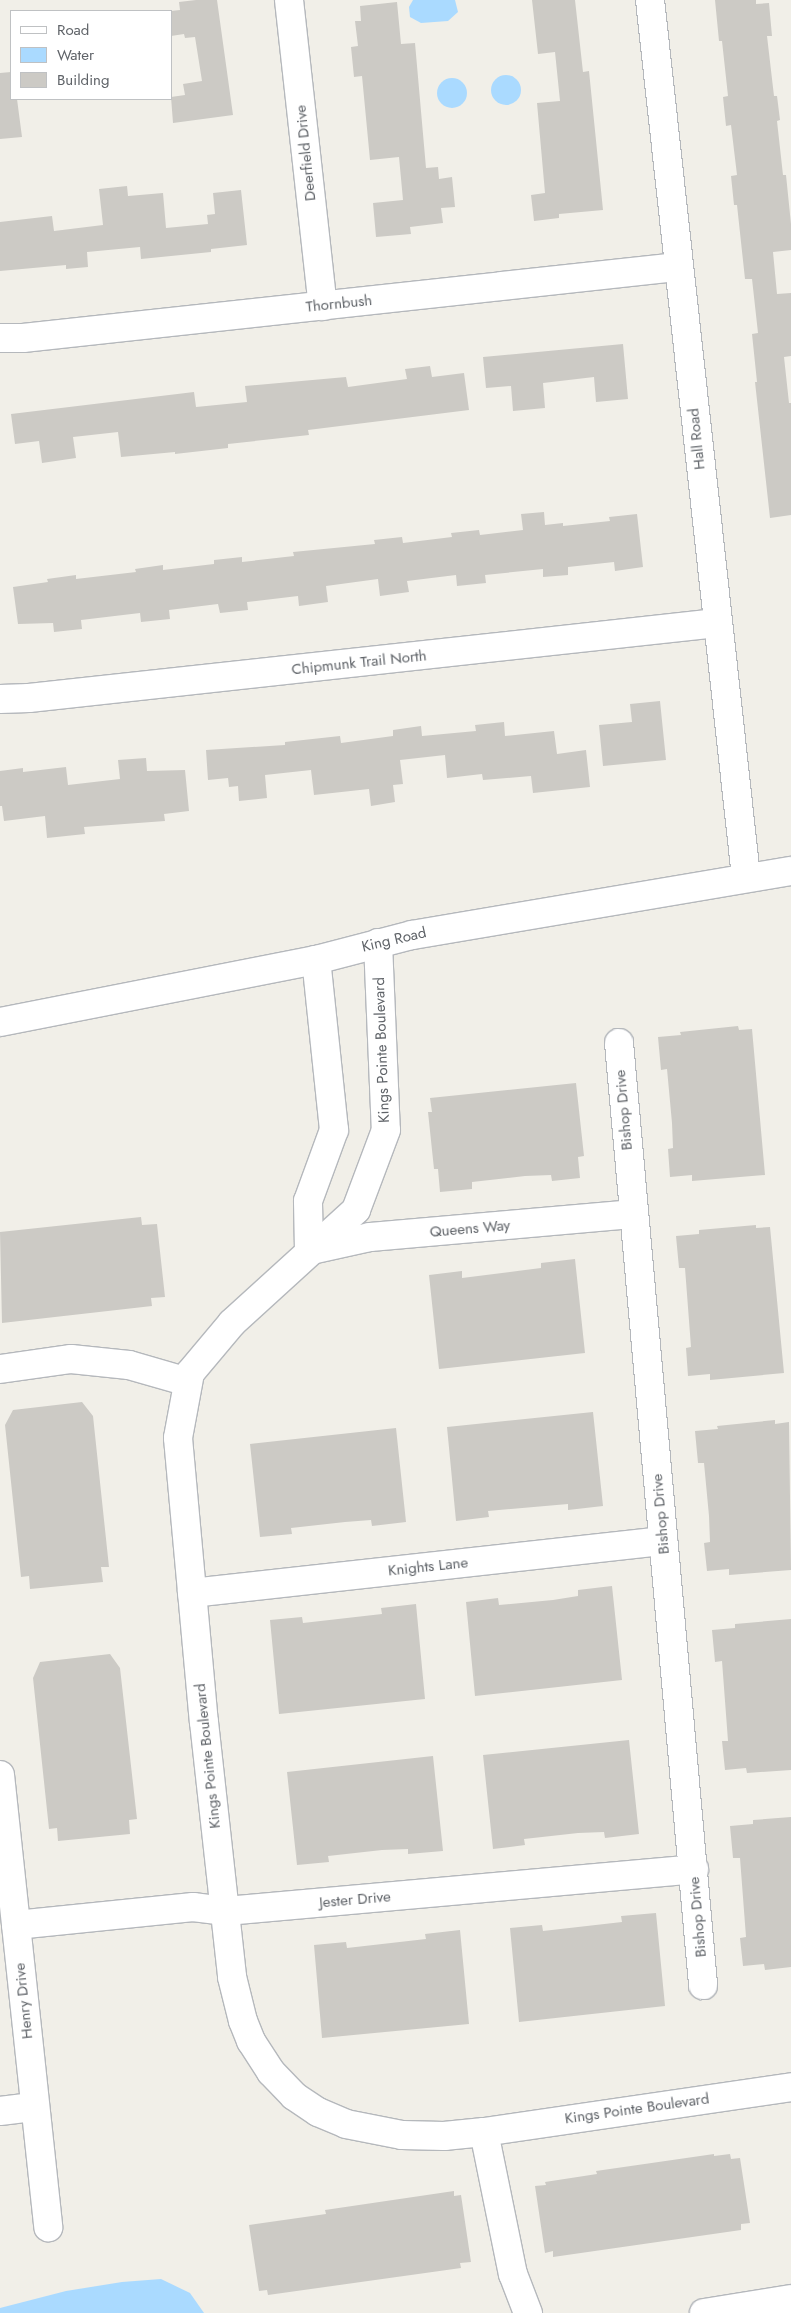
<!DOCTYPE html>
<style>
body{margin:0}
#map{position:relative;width:791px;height:2313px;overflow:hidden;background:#f1efe8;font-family:Jost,sans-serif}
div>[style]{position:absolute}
.water>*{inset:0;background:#aadaff}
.round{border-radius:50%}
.building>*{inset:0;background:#cccac5}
.roads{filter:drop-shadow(1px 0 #b5b8bc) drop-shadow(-1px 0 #b5b8bc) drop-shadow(0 1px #b5b8bc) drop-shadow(0 -1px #b5b8bc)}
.street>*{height:28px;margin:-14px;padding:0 14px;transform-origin:14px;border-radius:14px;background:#fff}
.secondary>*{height:28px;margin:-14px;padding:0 14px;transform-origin:14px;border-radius:14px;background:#fff}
span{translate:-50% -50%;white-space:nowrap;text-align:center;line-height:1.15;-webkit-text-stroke:4.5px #fff;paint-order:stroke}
.street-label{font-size:15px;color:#5f6368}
.legend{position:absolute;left:10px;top:10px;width:162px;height:90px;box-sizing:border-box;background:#fff;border:1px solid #bfc1c3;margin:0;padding:6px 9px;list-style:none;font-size:15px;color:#5f6368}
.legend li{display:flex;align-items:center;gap:10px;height:25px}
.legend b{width:25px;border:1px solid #bfc1c3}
</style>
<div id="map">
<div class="water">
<div style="clip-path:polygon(413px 0,455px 0,458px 12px,448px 21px,421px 23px,410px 17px,409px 7px)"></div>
<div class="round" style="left:491px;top:75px;width:30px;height:30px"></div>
<div class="round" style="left:437px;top:78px;width:30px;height:30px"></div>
<div style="clip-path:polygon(161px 2279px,190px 2293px,204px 2313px,0 2313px,0 2308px,66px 2291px,122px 2282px)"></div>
</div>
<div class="building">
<div style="clip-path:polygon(196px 0,217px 0,233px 115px,173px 123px,171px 97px,185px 95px,183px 84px,202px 81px,195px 37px,185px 38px,184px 34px,171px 36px,171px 11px,180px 10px,179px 2px)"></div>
<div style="clip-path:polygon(532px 0,575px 0,583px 72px,589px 71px,603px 210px,559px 214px,559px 218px,534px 221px,531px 195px,545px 193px,537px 103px,560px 101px,555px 52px,538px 54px)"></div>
<div style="clip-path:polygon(715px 0,756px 0,756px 4px,769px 3px,772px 36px,767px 36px,774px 96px,777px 96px,780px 120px,777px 121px,783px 175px,786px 175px,791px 224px,791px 250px,773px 252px,777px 294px,791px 293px,791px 356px,784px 357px,789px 403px,791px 403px,791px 515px,770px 518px,755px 382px,757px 382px,752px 334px,758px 333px,752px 279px,745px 279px,737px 205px,734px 205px,731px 176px,737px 175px,731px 125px,726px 126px,723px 97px,728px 96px,722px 41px,719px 41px)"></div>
<div style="clip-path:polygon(397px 2px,401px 44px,415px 43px,426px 168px,438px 167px,439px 179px,452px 177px,455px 207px,441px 208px,443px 223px,410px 227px,411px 234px,376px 237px,373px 203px,403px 200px,399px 157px,370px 160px,362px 76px,354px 77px,351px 47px,358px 46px,355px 21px,361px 21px,360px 6px)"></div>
<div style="clip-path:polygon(11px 72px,11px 99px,17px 99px,22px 137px,0 139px,0 73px)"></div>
<div style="clip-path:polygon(127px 186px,128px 196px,163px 193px,166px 228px,208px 224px,207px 215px,215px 214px,213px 193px,241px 190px,247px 245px,211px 249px,211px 252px,141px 259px,140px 247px,87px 252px,88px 267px,66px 269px,66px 265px,0 271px,0 222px,52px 216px,54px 231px,103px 225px,99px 189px)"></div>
<div style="clip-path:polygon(623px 344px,628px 399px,596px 402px,594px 377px,543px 383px,545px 408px,513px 411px,511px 386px,486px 388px,483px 357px)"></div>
<div style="clip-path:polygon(430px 366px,432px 377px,464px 373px,469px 410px,308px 430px,309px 435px,228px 444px,228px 448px,175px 454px,175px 452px,121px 457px,118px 432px,73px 437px,76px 458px,42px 463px,39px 441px,15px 444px,11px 414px,194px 392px,196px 407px,247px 402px,245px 386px,346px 377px,348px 387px,407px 379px,405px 369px)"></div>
<div style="clip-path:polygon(544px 512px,545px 525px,563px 523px,563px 526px,610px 521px,609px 517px,637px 514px,643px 567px,615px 571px,614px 562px,568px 567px,568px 575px,543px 577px,543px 569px,485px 575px,486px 583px,457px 586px,456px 575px,407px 581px,409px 592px,380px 596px,378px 579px,326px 586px,328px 602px,299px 606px,298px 596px,247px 602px,248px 610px,220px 613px,218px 604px,169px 610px,170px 619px,141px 622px,140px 613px,81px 620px,82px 629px,54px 632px,53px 623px,18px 624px,13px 587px,48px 582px,47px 579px,76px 575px,76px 579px,136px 572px,135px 569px,163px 565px,163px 570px,214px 564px,214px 560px,242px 557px,242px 562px,294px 556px,293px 552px,375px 544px,374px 540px,402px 537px,403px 543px,452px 537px,451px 533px,479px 530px,480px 535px,523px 530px,521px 514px)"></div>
<div style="clip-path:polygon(660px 701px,666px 760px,603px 766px,599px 725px,632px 722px,630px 704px)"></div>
<div style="clip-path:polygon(504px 722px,505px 736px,554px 731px,557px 754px,586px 750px,590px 787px,533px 793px,531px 776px,483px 780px,482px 774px,447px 778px,445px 755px,400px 760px,403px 784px,393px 785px,395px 802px,371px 806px,369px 789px,314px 795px,311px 770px,265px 775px,267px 798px,239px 801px,238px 786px,229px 787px,228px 778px,208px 780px,206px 750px,285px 745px,285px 742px,340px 736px,341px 743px,393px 736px,393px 730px,421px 726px,422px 736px,476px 731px,475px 725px)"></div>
<div style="clip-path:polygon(146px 758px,147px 771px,185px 770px,189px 811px,164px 814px,165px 821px,84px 827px,85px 834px,47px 838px,45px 816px,4px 821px,2px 806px,0 806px,0 771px,23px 768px,23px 772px,66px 767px,68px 785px,120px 779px,118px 760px)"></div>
<div style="clip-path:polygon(738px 1026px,739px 1030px,752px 1029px,765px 1175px,692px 1181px,692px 1175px,670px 1177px,668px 1149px,673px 1148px,672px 1123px,667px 1069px,661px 1070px,658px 1037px,681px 1035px,680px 1032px)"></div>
<div style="clip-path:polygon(576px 1083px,584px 1156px,578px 1157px,580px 1178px,552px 1181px,551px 1175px,525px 1176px,472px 1182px,472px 1189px,440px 1192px,438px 1169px,434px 1169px,428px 1112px,432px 1112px,430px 1098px)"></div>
<div style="clip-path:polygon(141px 1217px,142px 1225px,157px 1224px,165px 1297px,151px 1298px,152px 1306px,2px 1323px,0 1232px)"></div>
<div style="clip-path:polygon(756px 1225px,756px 1228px,770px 1227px,784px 1373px,710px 1380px,710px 1374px,688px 1376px,686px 1348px,691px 1347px,685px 1268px,679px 1268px,676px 1236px,699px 1234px,699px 1230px)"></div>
<div style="clip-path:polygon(575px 1259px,585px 1353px,439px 1369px,429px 1275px,462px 1271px,462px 1278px,541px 1268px,541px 1263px)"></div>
<div style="clip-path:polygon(82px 1402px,93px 1416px,109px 1567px,101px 1567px,103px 1582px,30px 1589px,29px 1576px,21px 1577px,5px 1425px,13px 1410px)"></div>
<div style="clip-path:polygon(593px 1412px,603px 1506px,568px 1510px,568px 1504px,488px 1511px,489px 1517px,456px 1521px,447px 1427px)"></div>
<div style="clip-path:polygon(775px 1420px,775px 1424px,789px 1422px,791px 1570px,729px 1575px,729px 1569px,707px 1571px,704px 1543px,710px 1542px,709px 1516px,704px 1463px,698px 1463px,695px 1431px,718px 1429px,717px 1426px)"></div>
<div style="clip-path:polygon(396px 1428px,406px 1522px,372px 1526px,371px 1520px,345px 1522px,291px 1528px,292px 1534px,260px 1537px,250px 1444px)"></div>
<div style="clip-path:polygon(612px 1586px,622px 1680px,475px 1696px,466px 1602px,498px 1598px,499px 1605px,553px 1600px,578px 1596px,578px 1590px)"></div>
<div style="clip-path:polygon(416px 1604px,425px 1699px,279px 1714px,270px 1620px,302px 1617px,303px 1623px,382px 1614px,381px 1608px)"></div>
<div style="clip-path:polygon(791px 1619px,791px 1770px,747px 1773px,746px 1768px,725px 1770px,722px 1741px,728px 1741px,722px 1661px,715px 1662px,712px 1630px,735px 1628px,735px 1624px)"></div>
<div style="clip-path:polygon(110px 1654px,120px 1668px,137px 1819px,129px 1820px,130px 1834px,58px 1841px,57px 1828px,49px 1829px,33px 1678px,40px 1662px)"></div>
<div style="clip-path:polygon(629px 1740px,639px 1834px,605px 1838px,604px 1832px,578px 1833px,524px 1839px,525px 1845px,493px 1849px,483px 1755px)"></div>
<div style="clip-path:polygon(433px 1756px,443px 1851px,408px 1854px,408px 1849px,382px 1850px,328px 1856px,329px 1862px,297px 1865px,287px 1772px)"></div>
<div style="clip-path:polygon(791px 1817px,791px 1967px,765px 1970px,764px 1964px,743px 1966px,740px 1938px,746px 1937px,740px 1858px,733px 1858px,730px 1826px,753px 1824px,753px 1820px)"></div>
<div style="clip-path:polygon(656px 1913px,665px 2006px,519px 2022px,510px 1928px,542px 1925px,543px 1931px,622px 1922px,621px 1916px)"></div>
<div style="clip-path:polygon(460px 1930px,469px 2024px,322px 2038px,314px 1945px,346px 1942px,347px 1948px,426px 1939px,425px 1934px)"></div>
<div style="clip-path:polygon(714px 2154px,714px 2156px,730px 2154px,731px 2159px,740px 2158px,750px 2223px,741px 2224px,741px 2230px,553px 2257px,553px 2251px,545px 2253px,535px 2186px,546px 2185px,545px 2182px,597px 2174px,596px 2171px)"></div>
<div style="clip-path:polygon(454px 2191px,454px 2196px,461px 2195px,471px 2262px,460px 2263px,461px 2268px,268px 2295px,267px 2290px,259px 2291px,249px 2225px,326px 2214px,325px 2210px)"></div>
</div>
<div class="roads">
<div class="street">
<div style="left:289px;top:0;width:308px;rotate:83.7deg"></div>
<div style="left:650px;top:0;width:882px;rotate:83.75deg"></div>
<div style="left:0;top:338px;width:23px"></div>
<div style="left:23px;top:338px;width:659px;rotate:-6.19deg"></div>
<div style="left:0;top:699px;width:29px;rotate:-2deg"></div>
<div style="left:29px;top:698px;width:692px;rotate:-6.22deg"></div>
<div style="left:378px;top:943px;width:187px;rotate:87.6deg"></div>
<div style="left:386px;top:1130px;width:85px;rotate:110.6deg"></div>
<div style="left:356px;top:1210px;width:168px;rotate:137.7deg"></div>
<div style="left:232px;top:1323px;width:65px;rotate:130deg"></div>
<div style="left:190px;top:1373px;width:66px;rotate:100.5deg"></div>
<div style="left:178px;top:1438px;width:285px;rotate:84.8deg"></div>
<div style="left:204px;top:1722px;width:257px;rotate:83.7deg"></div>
<div style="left:232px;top:1977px;width:45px;rotate:76deg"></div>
<div style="left:243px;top:2021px;width:22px;rotate:68deg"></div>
<div style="left:251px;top:2041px;width:37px;rotate:57deg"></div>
<div style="left:271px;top:2072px;width:33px;rotate:46deg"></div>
<div style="left:294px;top:2096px;width:29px;rotate:34deg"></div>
<div style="left:318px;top:2112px;width:30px;rotate:23deg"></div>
<div style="left:346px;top:2124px;width:57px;rotate:11.1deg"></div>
<div style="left:402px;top:2135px;width:42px;rotate:1.4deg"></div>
<div style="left:444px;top:2136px;width:40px;rotate:-5.7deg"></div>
<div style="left:484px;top:2132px;width:310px;rotate:-8.3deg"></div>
<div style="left:619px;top:1043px;width:946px;rotate:84.9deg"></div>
<div style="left:309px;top:1250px;width:49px;rotate:-91.2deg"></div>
<div style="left:308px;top:1201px;width:76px;rotate:-69.9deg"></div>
<div style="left:334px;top:1130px;width:171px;rotate:-96deg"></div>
<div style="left:311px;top:1250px;width:60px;rotate:-12.4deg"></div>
<div style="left:370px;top:1237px;width:263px;rotate:-5deg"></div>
<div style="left:0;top:1369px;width:72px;rotate:-8deg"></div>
<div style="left:71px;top:1359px;width:58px;rotate:5.9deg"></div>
<div style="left:129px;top:1365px;width:61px;rotate:16.1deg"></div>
<div style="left:192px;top:1593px;width:474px;rotate:-6.3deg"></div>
<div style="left:0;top:1775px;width:455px;rotate:83.9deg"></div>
<div style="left:16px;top:1925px;width:178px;rotate:-5.8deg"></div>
<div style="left:193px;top:1907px;width:33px;rotate:7deg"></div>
<div style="left:226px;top:1911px;width:470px;rotate:-5.1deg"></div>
<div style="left:0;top:2111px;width:35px;rotate:-7deg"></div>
<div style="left:484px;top:2132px;width:145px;rotate:78.5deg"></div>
<div style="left:513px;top:2274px;width:42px;rotate:69deg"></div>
<div style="left:704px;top:2313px;width:88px;rotate:-9.1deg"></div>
</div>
<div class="secondary">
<div style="left:0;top:1022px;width:322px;rotate:-11.1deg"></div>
<div style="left:316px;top:960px;width:99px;rotate:-14.6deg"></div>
<div style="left:412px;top:935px;width:384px;rotate:-9.6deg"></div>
</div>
</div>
<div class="street-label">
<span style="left:306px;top:153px;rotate:-96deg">Deerfield Drive</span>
<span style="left:339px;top:304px;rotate:-6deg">Thornbush</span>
<span style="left:697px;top:439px;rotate:-96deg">Hall Road</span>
<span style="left:359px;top:663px;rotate:-6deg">Chipmunk Trail North</span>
<span style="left:394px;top:940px;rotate:-13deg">King Road</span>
<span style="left:382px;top:1050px;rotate:-92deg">Kings Pointe Boulevard</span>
<span style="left:624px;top:1110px;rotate:-95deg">Bishop Drive</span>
<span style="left:470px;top:1229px;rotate:-5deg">Queens Way</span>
<span style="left:661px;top:1514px;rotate:-95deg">Bishop Drive</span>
<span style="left:428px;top:1567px;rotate:-6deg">Knights Lane</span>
<span style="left:208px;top:1756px;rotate:-96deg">Kings Pointe Boulevard</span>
<span style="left:355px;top:1900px;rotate:-5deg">Jester Drive</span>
<span style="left:698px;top:1917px;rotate:-95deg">Bishop Drive</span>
<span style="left:24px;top:2001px;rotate:-96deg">Henry Drive</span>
<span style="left:637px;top:2109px;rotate:-8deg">Kings Pointe Boulevard</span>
</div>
<ul class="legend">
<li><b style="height:6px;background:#fff"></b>Road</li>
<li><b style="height:14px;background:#aadaff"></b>Water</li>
<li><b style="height:14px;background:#cccac5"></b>Building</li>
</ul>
</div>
